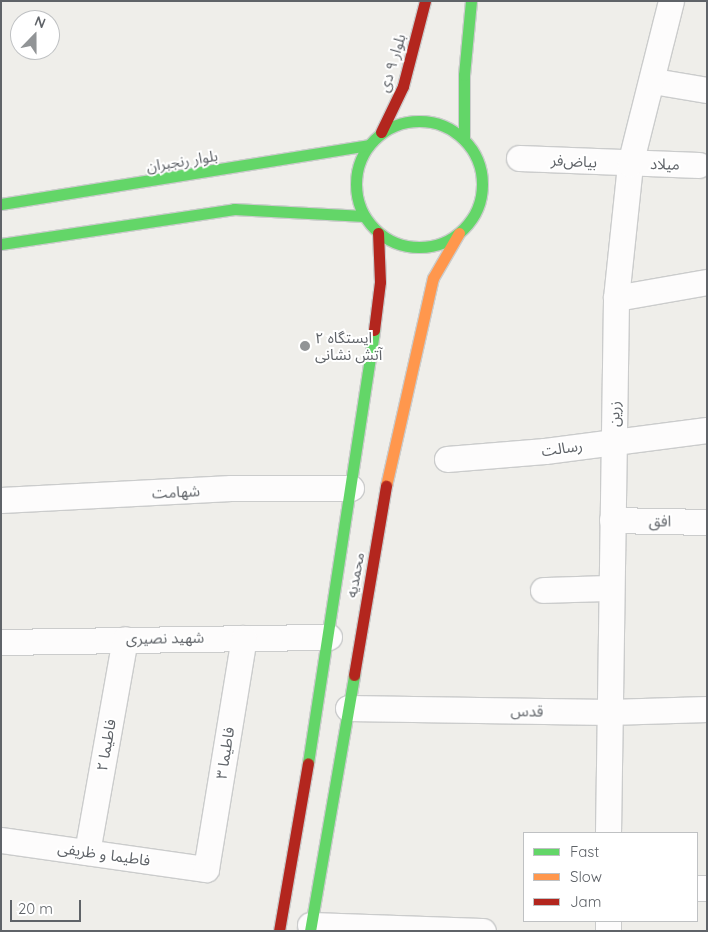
<!DOCTYPE html>
<meta charset="utf-8">
<style>
body{margin:0}
#map{position:relative;width:708px;height:932px;overflow:hidden;background:#efeeea;font-family:Quicksand,"Noto Sans Arabic",sans-serif}
div>[style]{position:absolute}
.roads{filter:drop-shadow(1px 0 #cbcccc) drop-shadow(-1px 0 #cbcccc) drop-shadow(0 1px #cbcccc) drop-shadow(0 -1px #cbcccc)}
.street>*{height:25px;margin:-12.5px;padding:0 12.5px;transform-origin:12.5px;border-radius:12.5px;background:#fdfcfc}
.fast>*{height:11px;margin:-5.5px;padding:0 5.5px;transform-origin:5.5px;border-radius:5.5px;background:#63d668}
.fast>.ring{margin:-5.5px;padding:0;box-sizing:content-box;background:none;border:11px solid #63d668;border-radius:50%}
.slow>*{height:11px;margin:-5.5px;padding:0 5.5px;transform-origin:5.5px;border-radius:5.5px;background:#ff974d}
.jam>*{height:11px;margin:-5.5px;padding:0 5.5px;transform-origin:5.5px;border-radius:5.5px;background:#b3261e}
.dots>*{width:14px;height:14px;translate:-50% -50%;box-sizing:border-box;border:2px solid #fff;border-radius:50%}
span{translate:-50% -50%;white-space:nowrap;text-align:center;line-height:1.15;-webkit-text-stroke:4px #fff;paint-order:stroke}
.street-label{font-size:15px;color:#5f6368}
.poi-label{font-size:15px;color:#5f6368}
.left{translate:0 -50%;text-align:left}
.frame{position:absolute;inset:0;border:2px solid #5f6368;pointer-events:none}
.legend{position:absolute;left:523px;top:832px;width:175px;height:90px;box-sizing:border-box;background:#fff;border:1px solid #bfc1c3;margin:0;padding:6px 9px;list-style:none;font-size:15px;color:#5f6368}
.legend li{display:flex;align-items:center;gap:10px;height:25px}
.legend b{width:25px;border:1px solid #bfc1c3}
.north{position:absolute;left:10px;top:10px;width:50px;height:50px;box-sizing:border-box;background:#fff;border:1px solid #bfc1c3;border-radius:50%;rotate:22deg;font-size:14px;font-weight:700;line-height:20px;text-align:center;color:#5f6368}
.north::after{content:'';display:block;margin:auto;width:18px;height:22px;background:#919496;clip-path:polygon(50% 0,100% 100%,50% 72%,0 100%)}
.scale{position:absolute;left:10px;top:900px;width:71px;height:22px;box-sizing:border-box;border:2px solid #5f6368;border-top:0;padding-left:6px;font-size:15px;line-height:18px;white-space:nowrap;color:#5f6368;-webkit-text-stroke:4px #fff;paint-order:stroke}
</style>
<div id="map">
<div class="roads">
<div class="street">
<div style="left:653px;top:81px;width:55px;rotate:9.5deg"></div>
<div style="left:519px;top:158px;width:180px;rotate:2.2deg"></div>
<div style="left:616px;top:298px;width:92px;rotate:-10deg"></div>
<div style="left:447px;top:459px;width:98px;rotate:-4.7deg"></div>
<div style="left:545px;top:451px;width:163px;rotate:-7.4deg"></div>
<div style="left:1px;top:500px;width:230px;rotate:-3deg"></div>
<div style="left:231px;top:488px;width:120px"></div>
<div style="left:612px;top:520px;width:95px;rotate:1.2deg"></div>
<div style="left:543px;top:590px;width:68px;rotate:-1.7deg"></div>
<div style="left:1px;top:642px;width:328px;rotate:-0.9deg"></div>
<div style="left:348px;top:708px;width:261px;rotate:0.9deg"></div>
<div style="left:609px;top:712px;width:98px;rotate:-1.8deg"></div>
<div style="left:608px;top:833px;width:535px;rotate:-89.14deg"></div>
<div style="left:616px;top:298px;width:135px;rotate:-84deg"></div>
<div style="left:630px;top:164px;width:168px;rotate:-75.9deg"></div>
<div style="left:1px;top:840px;width:207px;rotate:8.1deg"></div>
<div style="left:206px;top:869px;width:234px;rotate:-80.7deg"></div>
<div style="left:87px;top:852px;width:216px;rotate:-79.9deg"></div>
<div style="left:697px;top:888px;width:10px"></div>
<div style="left:608px;top:921px;width:10px;rotate:90deg"></div>
<div style="left:310px;top:925px;width:173px;rotate:2deg"></div>
</div>
<div class="fast">
<div class="ring" style="left:356px;top:121px;width:115px;height:115px"></div>
<div style="left:464px;top:139px;width:64px;rotate:-90deg"></div>
<div style="left:464px;top:75px;width:74px;rotate:-84.6deg"></div>
<div style="left:1px;top:204px;width:372px;rotate:-9.1deg"></div>
<div style="left:1px;top:244px;width:236px;rotate:-8.5deg"></div>
<div style="left:234px;top:209px;width:130px;rotate:3.1deg"></div>
<div style="left:308px;top:763px;width:438px;rotate:-81.3deg"></div>
<div style="left:310px;top:931px;width:260px;rotate:-80.2deg"></div>
</div>
<div class="slow">
<div style="left:386px;top:486px;width:213px;rotate:-77.3deg"></div>
<div style="left:433px;top:278px;width:52px;rotate:-60deg"></div>
</div>
<div class="jam">
<div style="left:381px;top:132px;width:51px;rotate:-64.4deg"></div>
<div style="left:403px;top:86px;width:88px;rotate:-75.5deg"></div>
<div style="left:374px;top:330px;width:48px;rotate:-82.9deg"></div>
<div style="left:380px;top:282px;width:49px;rotate:-92.3deg"></div>
<div style="left:354px;top:675px;width:192px;rotate:-80.4deg"></div>
<div style="left:279px;top:931px;width:170px;rotate:-80.2deg"></div>
</div>
</div>
<div class="dots">
<div style="left:305px;top:346px;background:#919496"></div>
</div>
<div class="street-label">
<span style="left:392px;top:63px;rotate:-73deg">بلوار ۹ دی</span>
<span style="left:182px;top:161px;rotate:-9deg">بلوار رنجبران</span>
<span style="left:574px;top:161px;rotate:3deg">بیاض‌فر</span>
<span style="left:665px;top:164px;rotate:1deg">میلاد</span>
<span style="left:614px;top:414px;rotate:-89deg">زرین</span>
<span style="left:562px;top:448px;rotate:-8deg">رسالت</span>
<span style="left:176px;top:492px;rotate:-3deg">شهامت</span>
<span style="left:660px;top:521px;rotate:1deg">افق</span>
<span style="left:355px;top:575px;rotate:-80deg">محمدیه</span>
<span style="left:165px;top:638px;rotate:-1deg">شهید نصیری</span>
<span style="left:527px;top:711px;rotate:1deg">قدس</span>
<span style="left:106px;top:745px;rotate:-80deg">فاطیما ۲</span>
<span style="left:225px;top:753px;rotate:-81deg">۳ فاطیما</span>
<span style="left:104px;top:854px;rotate:8deg">فاطیما و ظریفی</span>
</div>
<div class="poi-label">
<span class="left" style="left:315px;top:346px">ایستگاه ۲<br>آتش نشانی</span>
</div>
<div class="frame"></div>
<ul class="legend">
<li><b style="height:6px;background:#63d668"></b>Fast</li>
<li><b style="height:6px;background:#ff974d"></b>Slow</li>
<li><b style="height:6px;background:#b3261e"></b>Jam</li>
</ul>
<div class="north">N</div>
<div class="scale">20 m</div>
</div>
